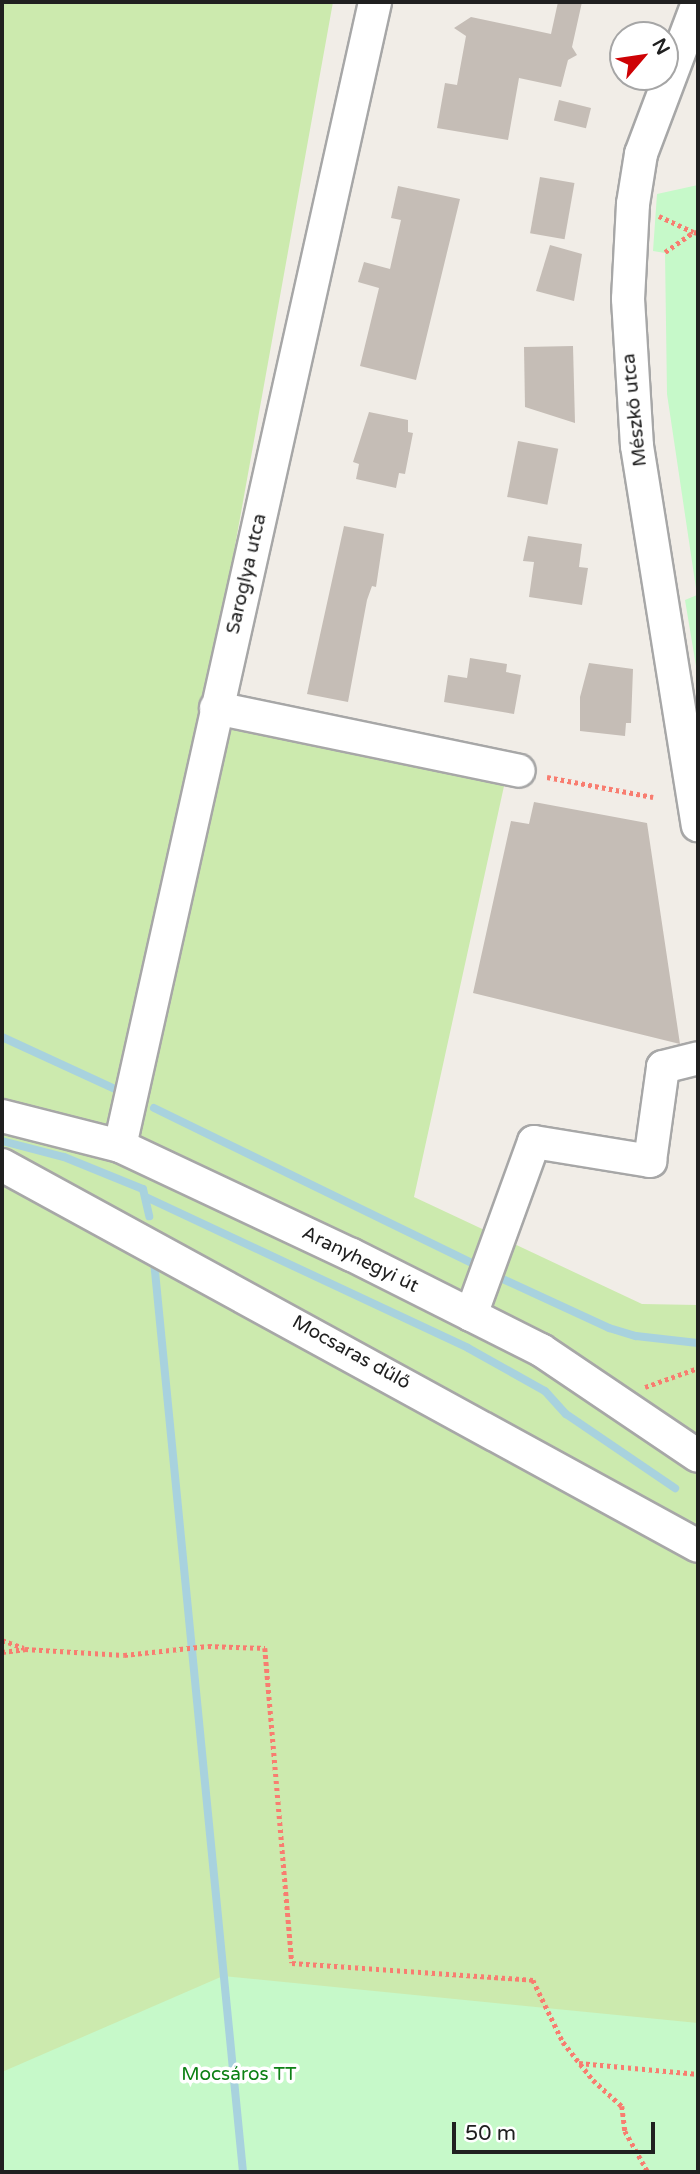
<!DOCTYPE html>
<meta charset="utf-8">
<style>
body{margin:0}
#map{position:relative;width:700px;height:2174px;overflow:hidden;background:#f1ede7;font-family:"Varela Round",sans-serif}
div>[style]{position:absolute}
.grass>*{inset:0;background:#cceaae}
.park>*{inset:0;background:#c6f9c9}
.stream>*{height:8px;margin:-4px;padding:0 4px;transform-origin:4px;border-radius:4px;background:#a8d2de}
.building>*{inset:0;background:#c5bdb6;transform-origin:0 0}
.path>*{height:4.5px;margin-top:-2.25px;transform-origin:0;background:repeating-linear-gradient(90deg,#f87d70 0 3.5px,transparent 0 7px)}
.roads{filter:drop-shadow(2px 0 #a7a7a7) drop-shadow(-2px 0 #a7a7a7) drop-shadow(0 2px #a7a7a7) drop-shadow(0 -2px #a7a7a7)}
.minor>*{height:32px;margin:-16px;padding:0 16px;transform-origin:16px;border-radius:16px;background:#fff}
span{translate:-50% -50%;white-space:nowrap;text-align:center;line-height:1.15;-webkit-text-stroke:7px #fff;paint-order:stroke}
.street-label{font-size:19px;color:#202020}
.park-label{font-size:19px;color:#0d8015}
.frame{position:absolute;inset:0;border:4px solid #202020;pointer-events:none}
.north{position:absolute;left:609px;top:21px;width:70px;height:70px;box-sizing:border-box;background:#fff;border:2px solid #a6a6a6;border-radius:50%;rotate:61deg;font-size:19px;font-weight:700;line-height:28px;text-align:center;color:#202020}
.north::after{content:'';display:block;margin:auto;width:24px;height:32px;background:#ce0205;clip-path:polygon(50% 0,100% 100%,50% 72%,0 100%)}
.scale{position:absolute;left:452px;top:2122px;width:203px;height:32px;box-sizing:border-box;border:4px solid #202020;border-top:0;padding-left:9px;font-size:21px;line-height:24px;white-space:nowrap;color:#202020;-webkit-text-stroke:5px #fff;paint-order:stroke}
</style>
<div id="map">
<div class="grass">
<div style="clip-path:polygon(2px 2px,333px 2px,204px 718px,506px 777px,414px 1197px,642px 1304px,698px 1305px,698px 2172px,2px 2172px)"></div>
</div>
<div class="park">
<div style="clip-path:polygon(698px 185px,698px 678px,685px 600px,697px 595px,667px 394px,665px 253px,653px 251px,657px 194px)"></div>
<div style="clip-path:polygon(223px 1976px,698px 2023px,698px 2172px,2px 2172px,2px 2072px)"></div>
</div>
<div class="stream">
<div style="left:2px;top:1037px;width:127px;rotate:24.7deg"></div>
<div style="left:154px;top:1108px;width:363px;rotate:26deg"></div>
<div style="left:2px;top:1141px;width:64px;rotate:14.5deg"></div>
<div style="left:64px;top:1157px;width:85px;rotate:22.1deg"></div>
<div style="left:143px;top:1189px;width:28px;rotate:77deg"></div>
<div style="left:148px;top:1198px;width:353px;rotate:25.1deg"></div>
<div style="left:468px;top:1348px;width:88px;rotate:29.2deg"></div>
<div style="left:545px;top:1391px;width:31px;rotate:48deg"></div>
<div style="left:566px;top:1414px;width:132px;rotate:34.2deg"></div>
<div style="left:154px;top:1261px;width:915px;rotate:84.42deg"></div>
<div style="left:494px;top:1275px;width:127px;rotate:24.7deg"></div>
<div style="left:609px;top:1328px;width:28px;rotate:17deg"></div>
<div style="left:636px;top:1336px;width:62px;rotate:6.4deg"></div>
</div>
<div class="building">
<div style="clip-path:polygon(558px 2px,582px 2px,572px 47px,577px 55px,568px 60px,561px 87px,519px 78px,508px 140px,437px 128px,445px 83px,457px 85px,466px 36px,454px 28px,471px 17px,551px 34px)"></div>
<div style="left:559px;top:100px;width:33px;height:21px;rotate:14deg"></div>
<div style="left:540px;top:177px;width:35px;height:57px;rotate:10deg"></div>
<div style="clip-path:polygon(398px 186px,460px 199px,416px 380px,360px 366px,379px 288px,358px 282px,364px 262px,390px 269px,401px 220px,391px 218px)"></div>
<div style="clip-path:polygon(550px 245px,582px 254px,574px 301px,536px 291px)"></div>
<div style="clip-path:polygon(573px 346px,575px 423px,525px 407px,524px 347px)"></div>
<div style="clip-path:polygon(369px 412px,408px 420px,408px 432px,413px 433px,405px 474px,399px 473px,396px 488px,356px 479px,359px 464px,353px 462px)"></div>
<div style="left:518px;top:441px;width:41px;height:57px;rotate:11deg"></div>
<div style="clip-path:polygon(344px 526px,384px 534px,376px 587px,372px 586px,367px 600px,348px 702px,307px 694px)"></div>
<div style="clip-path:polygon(528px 536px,582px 544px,579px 567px,588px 568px,582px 605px,529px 597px,534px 562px,523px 561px)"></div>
<div style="clip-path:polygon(470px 658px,507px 664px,506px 672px,521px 675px,514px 714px,444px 702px,448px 675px,467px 678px)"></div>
<div style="clip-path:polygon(589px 663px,633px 669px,631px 723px,626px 723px,625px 736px,580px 731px,580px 697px)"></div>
<div style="clip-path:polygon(534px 802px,647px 823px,680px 1044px,473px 993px,511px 821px,529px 824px)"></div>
</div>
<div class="path">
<div style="left:659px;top:216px;width:38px;rotate:25deg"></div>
<div style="left:665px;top:252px;width:35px;rotate:-35deg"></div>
<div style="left:694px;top:232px;width:4px;rotate:14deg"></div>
<div style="left:547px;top:777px;width:108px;rotate:10.7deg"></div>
<div style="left:645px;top:1387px;width:56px;rotate:-19.7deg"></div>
<div style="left:2px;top:1640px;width:23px;rotate:20deg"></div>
<div style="left:2px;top:1652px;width:23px;rotate:-7deg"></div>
<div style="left:25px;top:1649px;width:99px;rotate:3.5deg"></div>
<div style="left:124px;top:1655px;width:84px;rotate:-6.1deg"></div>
<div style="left:208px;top:1646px;width:57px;rotate:2deg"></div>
<div style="left:265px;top:1648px;width:316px;rotate:85.1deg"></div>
<div style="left:292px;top:1963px;width:242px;rotate:4deg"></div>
<div style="left:533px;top:1980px;width:69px;rotate:64.2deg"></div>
<div style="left:563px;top:2042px;width:48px;rotate:51.7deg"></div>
<div style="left:593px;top:2080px;width:39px;rotate:42deg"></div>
<div style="left:622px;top:2106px;width:25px;rotate:83deg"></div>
<div style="left:625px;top:2131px;width:47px;rotate:60.7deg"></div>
<div style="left:579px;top:2063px;width:120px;rotate:5.3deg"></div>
</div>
<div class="roads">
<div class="minor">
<div style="left:698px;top:3px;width:161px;rotate:110.7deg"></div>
<div style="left:641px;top:154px;width:51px;rotate:99.1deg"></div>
<div style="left:633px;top:204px;width:95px;rotate:93deg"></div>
<div style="left:628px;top:299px;width:147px;rotate:86.5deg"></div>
<div style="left:637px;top:446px;width:384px;rotate:80.9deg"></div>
<div style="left:216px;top:708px;width:309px;rotate:11.7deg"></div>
<div style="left:2px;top:1116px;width:122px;rotate:14.3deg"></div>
<div style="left:120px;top:1146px;width:256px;rotate:25.2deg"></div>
<div style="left:352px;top:1255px;width:212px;rotate:26.7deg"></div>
<div style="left:541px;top:1350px;width:189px;rotate:34deg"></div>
<div style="left:120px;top:1146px;width:1172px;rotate:-77.43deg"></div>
<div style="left:2px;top:1165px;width:793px;rotate:28.7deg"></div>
<div style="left:471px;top:1315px;width:184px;rotate:-70deg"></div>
<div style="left:534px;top:1142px;width:118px;rotate:9.3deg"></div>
<div style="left:650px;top:1161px;width:95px;rotate:-82.1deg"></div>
<div style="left:663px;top:1067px;width:36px;rotate:-14deg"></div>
</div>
</div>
<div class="street-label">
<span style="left:635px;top:410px;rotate:-96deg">Mészkő utca</span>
<span style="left:247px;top:574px;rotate:-77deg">Saroglya utca</span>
<span style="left:360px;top:1260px;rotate:26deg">Aranyhegyi út</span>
<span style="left:351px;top:1353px;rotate:29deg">Mocsaras dűlő</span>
</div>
<div class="park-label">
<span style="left:239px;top:2075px">Mocsáros TT</span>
</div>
<div class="frame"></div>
<div class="north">N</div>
<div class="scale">50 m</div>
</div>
